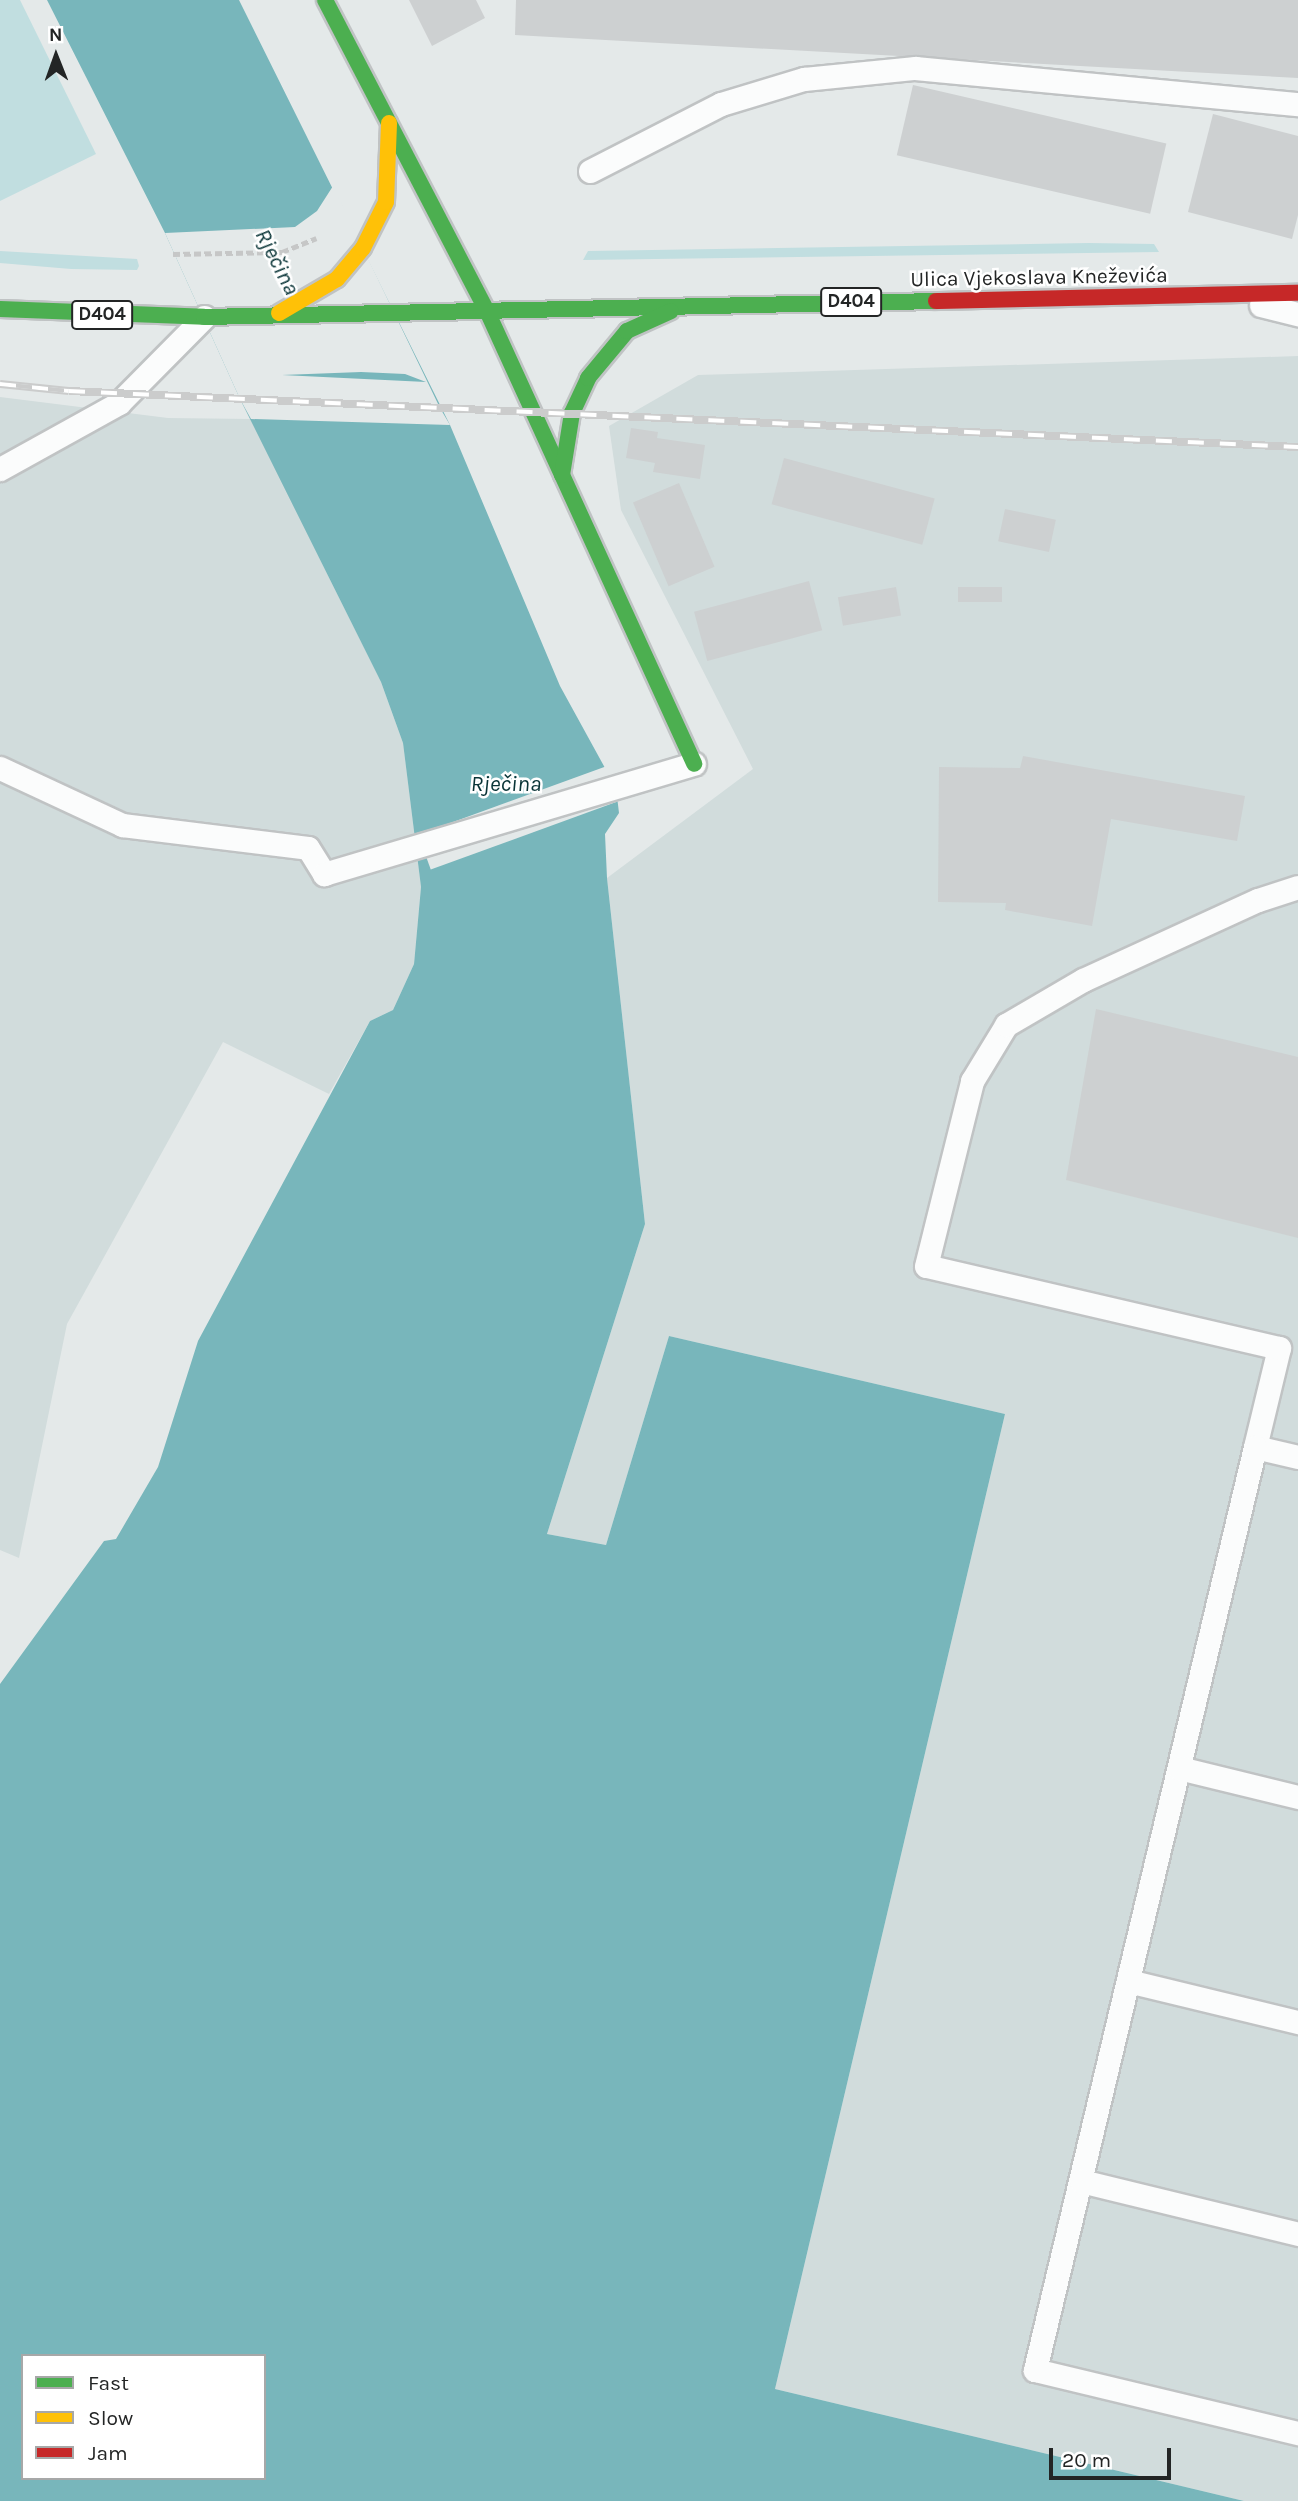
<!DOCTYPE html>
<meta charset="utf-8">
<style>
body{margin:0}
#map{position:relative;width:1298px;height:2501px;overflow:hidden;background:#e4e9e9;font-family:Karla,sans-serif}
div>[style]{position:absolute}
.built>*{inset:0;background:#d1dcdc}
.green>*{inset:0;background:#c1dee0}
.water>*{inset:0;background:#78b6bb}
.pier>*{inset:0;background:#e4e9e9;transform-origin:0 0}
.building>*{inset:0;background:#cdd0d1;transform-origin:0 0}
.path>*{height:4.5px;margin-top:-2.25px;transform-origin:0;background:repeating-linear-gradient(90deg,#c6c7c7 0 7px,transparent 0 10.5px)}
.roads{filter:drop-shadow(2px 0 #c0c3c4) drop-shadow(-2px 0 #c0c3c4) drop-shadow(0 2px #c0c3c4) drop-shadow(0 -2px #c0c3c4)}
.lane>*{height:23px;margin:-11.5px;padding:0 11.5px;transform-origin:11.5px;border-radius:11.5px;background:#fbfcfc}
.fast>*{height:16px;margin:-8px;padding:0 8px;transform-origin:8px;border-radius:8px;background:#4caf50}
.slow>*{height:16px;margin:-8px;padding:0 8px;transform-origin:8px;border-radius:8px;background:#ffc107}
.jam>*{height:16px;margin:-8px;padding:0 8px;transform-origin:8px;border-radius:8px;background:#c62828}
.rail>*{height:8px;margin-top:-4px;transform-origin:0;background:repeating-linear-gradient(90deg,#fff 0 16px,#cbcccc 0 32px);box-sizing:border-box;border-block:2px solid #cbcccc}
span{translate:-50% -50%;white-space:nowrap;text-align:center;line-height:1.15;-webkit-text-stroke:5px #fff;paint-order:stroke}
.shield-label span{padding:2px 5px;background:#fff;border:2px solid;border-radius:5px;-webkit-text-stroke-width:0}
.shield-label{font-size:19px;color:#232525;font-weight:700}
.street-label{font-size:21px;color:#232525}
.water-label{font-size:23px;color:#093437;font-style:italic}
.legend{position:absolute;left:21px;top:2354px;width:245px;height:126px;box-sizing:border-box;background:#fff;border:2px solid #a7a8a8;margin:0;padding:9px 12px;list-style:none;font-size:21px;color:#232525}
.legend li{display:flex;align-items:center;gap:14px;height:35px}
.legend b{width:35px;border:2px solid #a7a8a8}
.north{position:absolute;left:21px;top:21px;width:70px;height:70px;-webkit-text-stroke:5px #fff;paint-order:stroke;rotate:359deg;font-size:19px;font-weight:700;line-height:28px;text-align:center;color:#232525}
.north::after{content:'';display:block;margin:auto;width:24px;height:32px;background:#232525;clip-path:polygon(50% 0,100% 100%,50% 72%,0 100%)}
.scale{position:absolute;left:1049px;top:2448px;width:122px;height:32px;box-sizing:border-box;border:4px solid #232525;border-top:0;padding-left:9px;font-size:21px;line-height:24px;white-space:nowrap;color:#232525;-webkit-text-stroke:5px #fff;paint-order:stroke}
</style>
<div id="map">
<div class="built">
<div style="clip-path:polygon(1298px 356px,1298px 2501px,1244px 2501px,775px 2389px,1005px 1414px,669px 1336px,606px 1545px,547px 1534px,645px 1224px,607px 878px,753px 769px,621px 510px,609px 426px,698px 375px)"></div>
<div style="clip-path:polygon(0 397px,168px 418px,251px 419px,381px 682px,403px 743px,421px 887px,414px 964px,393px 1010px,370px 1021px,329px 1094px,223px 1042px,67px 1324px,19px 1558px,0 1550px)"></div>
</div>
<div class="green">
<div style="clip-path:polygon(0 0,20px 0,96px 154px,0 201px)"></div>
<div style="clip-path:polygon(1089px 243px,1154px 244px,1159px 252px,583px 260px,588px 251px)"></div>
<div style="clip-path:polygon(0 251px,137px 259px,139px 266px,137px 270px,71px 269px,0 263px)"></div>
</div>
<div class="water">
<div style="clip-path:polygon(evenodd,47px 0,239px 0,450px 425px,560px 686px,616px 788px,619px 813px,605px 834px,607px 878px,645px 1224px,547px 1534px,606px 1545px,669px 1336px,1005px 1414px,775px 2389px,1244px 2501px,0 2501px,0 1684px,104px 1541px,116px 1539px,158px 1467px,198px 1341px,370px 1021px,393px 1010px,414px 964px,421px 887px,403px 743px,381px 682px,240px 399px,165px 233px,47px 0,23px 2356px,264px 2356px,264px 2478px,23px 2478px,23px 2356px)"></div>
</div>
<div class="pier">
<div style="clip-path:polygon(evenodd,333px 186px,440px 408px,450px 425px,251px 419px,240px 399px,165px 233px,295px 227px,317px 211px,333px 186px,361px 372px,405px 374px,426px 382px,282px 375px,361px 372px)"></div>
<div style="left:607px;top:766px;width:37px;height:201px;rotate:70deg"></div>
</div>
<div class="building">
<div style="clip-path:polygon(409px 0,476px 0,485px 18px,432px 46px)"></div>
<div style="clip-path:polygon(516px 0,1298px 0,1298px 78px,515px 35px)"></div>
<div style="left:913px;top:85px;width:260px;height:72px;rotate:13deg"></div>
<div style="clip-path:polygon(1213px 114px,1298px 136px,1298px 215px,1292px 239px,1188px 212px)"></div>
<div style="clip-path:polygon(631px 428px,658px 432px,657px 438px,705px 445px,700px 479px,653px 472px,655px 463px,626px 458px)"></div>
<div style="left:784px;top:458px;width:156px;height:48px;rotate:15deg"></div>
<div style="left:679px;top:483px;width:91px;height:50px;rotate:67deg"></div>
<div style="left:1005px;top:509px;width:52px;height:33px;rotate:12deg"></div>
<div style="left:809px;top:581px;width:51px;height:119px;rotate:75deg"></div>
<div style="left:896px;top:587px;width:29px;height:59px;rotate:80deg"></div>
<div style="left:958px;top:587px;width:44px;height:15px"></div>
<div style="clip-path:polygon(1023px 756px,1245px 796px,1237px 841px,1111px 819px,1092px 926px,1005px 910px,1006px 903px,938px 902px,939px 767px,1020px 768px)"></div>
<div style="clip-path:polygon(1096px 1009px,1298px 1057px,1298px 1238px,1066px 1180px)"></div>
</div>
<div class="path">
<div style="left:173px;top:254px;width:109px;rotate:-1.1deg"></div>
<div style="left:282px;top:252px;width:37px;rotate:-22deg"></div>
</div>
<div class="roads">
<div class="lane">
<div style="left:590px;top:171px;width:147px;rotate:-27.1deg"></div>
<div style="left:721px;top:104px;width:87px;rotate:-16.8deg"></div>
<div style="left:804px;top:79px;width:112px;rotate:-5.7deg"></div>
<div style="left:915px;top:68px;width:385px;rotate:5.4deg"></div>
<div style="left:1261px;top:305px;width:38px;rotate:14deg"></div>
<div style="left:0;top:469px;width:136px;rotate:-29deg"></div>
<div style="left:119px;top:403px;width:121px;rotate:-45.3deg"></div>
<div style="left:0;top:768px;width:135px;rotate:25deg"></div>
<div style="left:122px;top:825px;width:187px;rotate:7deg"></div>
<div style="left:308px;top:848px;width:31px;rotate:58deg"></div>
<div style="left:324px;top:874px;width:386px;rotate:-16.6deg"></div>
<div style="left:1255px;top:1447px;width:102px;rotate:-76.4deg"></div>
<div style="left:1279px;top:1348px;width:362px;rotate:-166.9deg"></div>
<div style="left:926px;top:1266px;width:191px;rotate:-76deg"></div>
<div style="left:972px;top:1081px;width:66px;rotate:-58.7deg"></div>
<div style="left:1006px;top:1025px;width:89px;rotate:-30.3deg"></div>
<div style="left:1083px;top:980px;width:192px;rotate:-24.6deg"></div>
<div style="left:1258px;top:900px;width:42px;rotate:-18deg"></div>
<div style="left:1298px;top:1457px;width:44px;rotate:-166.9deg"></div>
<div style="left:1255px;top:1447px;width:949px;rotate:103.41deg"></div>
<div style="left:1035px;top:2370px;width:270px;rotate:13.5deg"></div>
<div style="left:1179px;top:1768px;width:122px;rotate:13.7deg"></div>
<div style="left:1128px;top:1981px;width:175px;rotate:13.6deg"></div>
<div style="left:1081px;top:2181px;width:223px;rotate:13.7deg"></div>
</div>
<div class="fast">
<div style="left:325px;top:0;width:351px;rotate:62.5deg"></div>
<div style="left:487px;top:311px;width:498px;rotate:65.4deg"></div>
<div style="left:0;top:309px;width:204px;rotate:2.2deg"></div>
<div style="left:204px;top:317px;width:732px;rotate:-1.25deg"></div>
<div style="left:562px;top:475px;width:63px;rotate:-80.8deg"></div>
<div style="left:572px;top:413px;width:38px;rotate:-65deg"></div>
<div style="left:588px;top:378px;width:61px;rotate:-50.3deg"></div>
<div style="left:627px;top:331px;width:48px;rotate:-24.4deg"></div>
</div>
<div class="slow">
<div style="left:279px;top:313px;width:67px;rotate:-30.4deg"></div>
<div style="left:337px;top:279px;width:40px;rotate:-50deg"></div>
<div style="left:363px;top:248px;width:51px;rotate:-63.4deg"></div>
<div style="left:386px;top:202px;width:79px;rotate:-87.8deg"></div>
</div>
<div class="jam">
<div style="left:936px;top:301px;width:362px;rotate:-1.3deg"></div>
</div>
</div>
<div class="rail">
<div style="left:0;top:384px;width:69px;rotate:5.8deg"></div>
<div style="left:69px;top:391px;width:1230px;rotate:2.61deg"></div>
</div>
<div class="shield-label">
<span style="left:851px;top:302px">D404</span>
<span style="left:102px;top:315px">D404</span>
</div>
<div class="street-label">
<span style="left:1039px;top:277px;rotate:-1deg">Ulica Vjekoslava Kneževića</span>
</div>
<div class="water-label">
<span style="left:277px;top:262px;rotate:63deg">Rječina</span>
<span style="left:506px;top:784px">Rječina</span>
</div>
<ul class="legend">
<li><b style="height:9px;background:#4caf50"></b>Fast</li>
<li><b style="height:9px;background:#ffc107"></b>Slow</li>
<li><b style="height:9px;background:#c62828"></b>Jam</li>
</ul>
<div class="north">N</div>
<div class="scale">20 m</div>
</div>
